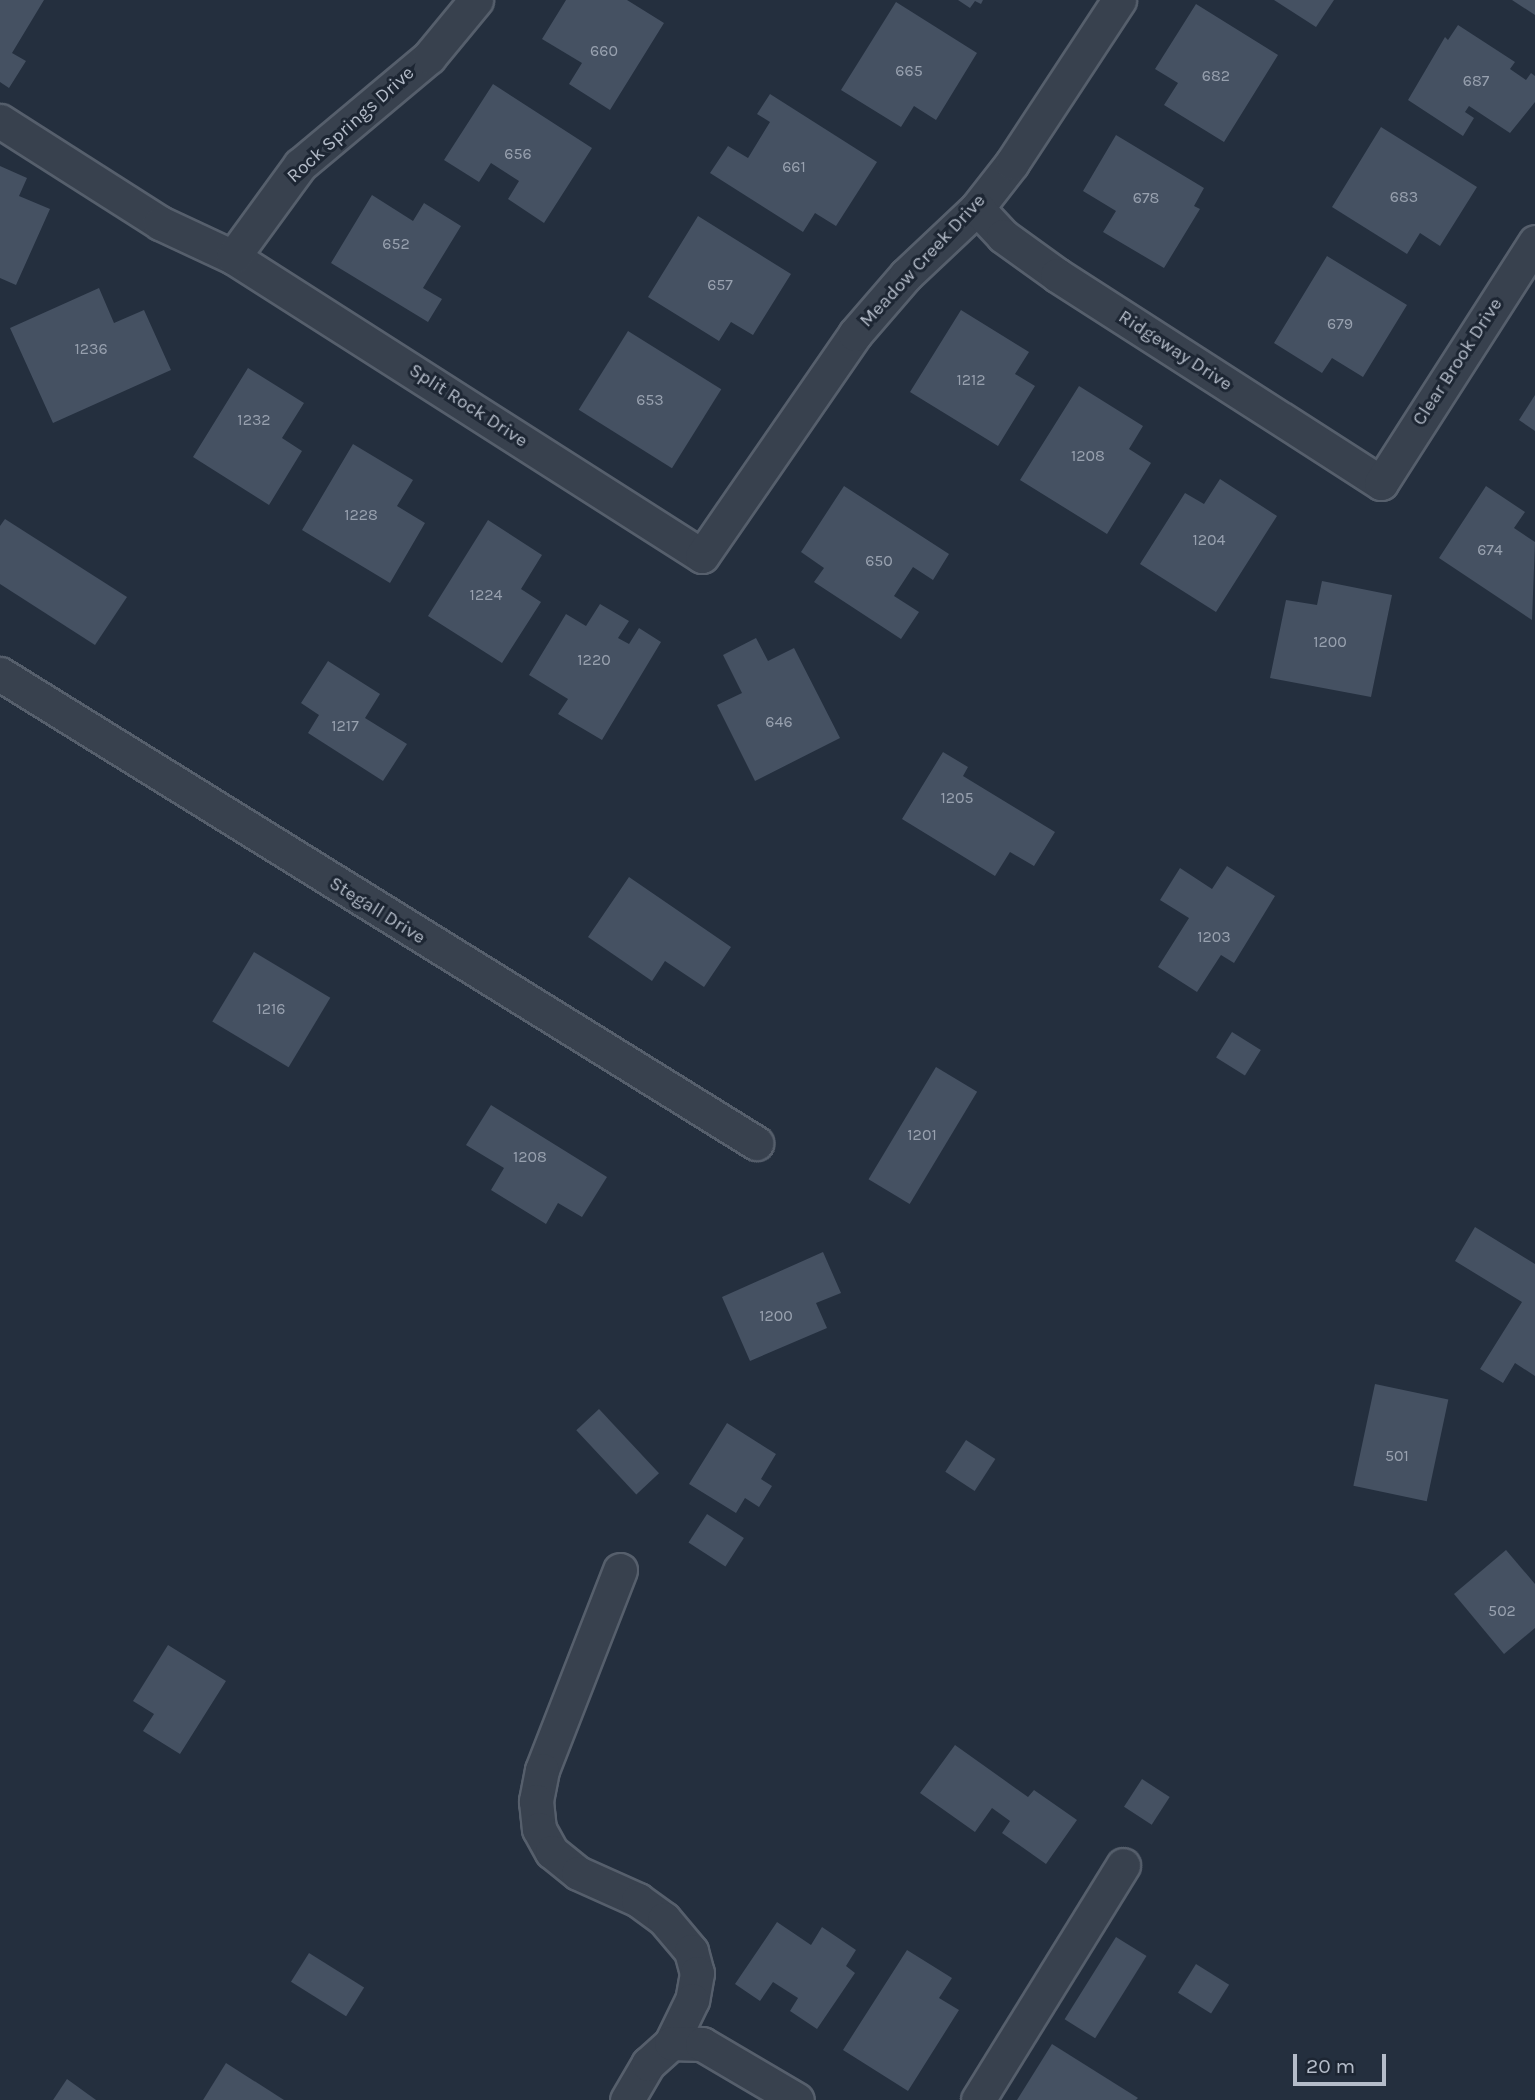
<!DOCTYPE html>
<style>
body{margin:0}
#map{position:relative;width:1535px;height:2100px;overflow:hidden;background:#242f3e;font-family:Karla,sans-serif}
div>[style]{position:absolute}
.building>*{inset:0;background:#455162;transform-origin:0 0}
.roads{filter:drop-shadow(2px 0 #565f6c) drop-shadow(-2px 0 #565f6c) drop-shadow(0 2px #565f6c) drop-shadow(0 -2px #565f6c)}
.minor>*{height:33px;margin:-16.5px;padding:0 16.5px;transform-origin:16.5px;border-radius:16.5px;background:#38414e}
span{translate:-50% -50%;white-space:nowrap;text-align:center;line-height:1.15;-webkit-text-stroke:6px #1d2633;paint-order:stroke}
.number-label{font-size:16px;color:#98a1af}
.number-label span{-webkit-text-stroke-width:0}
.street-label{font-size:19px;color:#b4bcc9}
.scale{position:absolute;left:1293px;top:2054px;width:93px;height:32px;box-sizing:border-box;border:4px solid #b4bcc9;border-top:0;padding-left:9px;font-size:21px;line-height:24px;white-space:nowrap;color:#b4bcc9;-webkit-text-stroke:5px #1d2633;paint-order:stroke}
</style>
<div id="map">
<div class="building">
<div style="clip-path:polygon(0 0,44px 0,12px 53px,26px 61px,9px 88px,0 82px)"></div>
<div style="clip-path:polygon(566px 0,627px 0,664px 23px,610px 110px,569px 84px,582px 63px,542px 39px)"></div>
<div style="clip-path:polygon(958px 0,983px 0,981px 4px,975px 1px,970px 8px)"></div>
<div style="clip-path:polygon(1274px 0,1334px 0,1316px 27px)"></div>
<div style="clip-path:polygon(1512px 0,1535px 0,1535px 15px)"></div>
<div style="clip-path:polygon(896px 2px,977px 53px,936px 120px,914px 106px,901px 127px,841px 90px)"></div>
<div style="clip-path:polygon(1196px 4px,1278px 55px,1224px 142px,1164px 105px,1178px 83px,1155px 69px)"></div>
<div style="clip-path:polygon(1458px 25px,1515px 62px,1510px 69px,1526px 80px,1531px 73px,1535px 76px,1535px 102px,1510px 133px,1469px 106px,1465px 112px,1474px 118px,1463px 136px,1408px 100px,1445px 37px,1448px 40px)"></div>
<div style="clip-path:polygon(493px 84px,592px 148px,544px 223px,508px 199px,519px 181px,491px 163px,479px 182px,444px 160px)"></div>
<div style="clip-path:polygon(770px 94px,877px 162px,836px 226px,815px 213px,803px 232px,710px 173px,728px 146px,748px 158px,770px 122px,757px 114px)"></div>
<div style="clip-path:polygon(1381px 127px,1477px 187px,1440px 246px,1420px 233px,1407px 254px,1332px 207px)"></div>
<div style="clip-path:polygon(1116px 135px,1204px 188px,1194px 206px,1200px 209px,1164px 268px,1103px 232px,1116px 211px,1083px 191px)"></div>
<div style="clip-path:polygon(0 166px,27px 178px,19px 196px,50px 209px,16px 285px,0 278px)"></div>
<div style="clip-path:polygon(372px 195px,413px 221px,424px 203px,461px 226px,423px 288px,442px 299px,428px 322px,331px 263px)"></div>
<div style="clip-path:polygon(698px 216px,791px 274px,753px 335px,731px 322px,719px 341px,648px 297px)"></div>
<div style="clip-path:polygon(1327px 256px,1407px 305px,1363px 377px,1332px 358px,1322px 373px,1274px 343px)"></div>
<div style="clip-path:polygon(99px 288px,114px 323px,144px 310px,171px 370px,53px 423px,10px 328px)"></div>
<div style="clip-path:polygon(961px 310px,1029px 352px,1015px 374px,1035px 386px,998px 446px,910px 392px)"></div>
<div style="left:628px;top:331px;width:110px;height:93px;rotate:32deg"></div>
<div style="clip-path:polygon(248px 368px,304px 403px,282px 438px,302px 451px,269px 505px,193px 457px)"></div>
<div style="clip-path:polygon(1079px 386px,1143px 426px,1129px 449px,1151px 463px,1107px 534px,1020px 480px)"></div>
<div style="clip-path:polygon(1535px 395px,1535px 431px,1519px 420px)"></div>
<div style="clip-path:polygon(353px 444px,413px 480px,397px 506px,425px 523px,390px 583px,302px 530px)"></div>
<div style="clip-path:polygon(1220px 479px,1277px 516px,1216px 612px,1140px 564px,1185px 493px,1204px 504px)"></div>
<div style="clip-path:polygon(844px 486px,949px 554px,933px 580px,913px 567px,894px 596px,919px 612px,901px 639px,814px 582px,824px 568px,801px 552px)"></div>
<div style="clip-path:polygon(1486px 486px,1525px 512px,1514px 528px,1535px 542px,1532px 620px,1439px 558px)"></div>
<div style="clip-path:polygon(5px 519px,127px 597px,95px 645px,0 584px,0 526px)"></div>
<div style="clip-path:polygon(488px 520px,542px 555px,521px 589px,541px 602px,502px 663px,428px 616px)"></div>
<div style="clip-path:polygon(1322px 581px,1392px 595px,1371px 697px,1270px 678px,1286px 600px,1317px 605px)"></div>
<div style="clip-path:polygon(600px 604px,629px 621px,618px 638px,629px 644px,639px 628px,661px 642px,602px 740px,558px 714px,568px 699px,529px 675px,566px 614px,586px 626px)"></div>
<div style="clip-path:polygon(756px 638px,768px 661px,794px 648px,840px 738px,755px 781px,717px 705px,742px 693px,723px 655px)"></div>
<div style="clip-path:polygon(328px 661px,380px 694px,365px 718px,407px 744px,383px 781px,308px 733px,319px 715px,301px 703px)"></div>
<div style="clip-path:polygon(943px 752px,968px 767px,963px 776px,1055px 832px,1034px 866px,1010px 852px,995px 876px,902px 819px)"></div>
<div style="clip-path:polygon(1227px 866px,1275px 896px,1234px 963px,1221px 955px,1197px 992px,1158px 967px,1189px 918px,1160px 900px,1180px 868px,1212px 889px)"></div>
<div style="clip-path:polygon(629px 877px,731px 947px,704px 987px,665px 961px,652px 981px,588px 937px)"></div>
<div style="left:254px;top:952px;width:89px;height:81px;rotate:31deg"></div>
<div style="left:1232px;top:1032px;width:34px;height:30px;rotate:32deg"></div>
<div style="left:936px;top:1067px;width:48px;height:131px;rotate:31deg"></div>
<div style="clip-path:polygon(491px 1105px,607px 1177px,582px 1217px,558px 1203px,546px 1224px,491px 1190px,504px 1168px,466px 1145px)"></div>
<div style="clip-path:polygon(1475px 1227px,1535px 1264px,1535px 1376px,1515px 1363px,1503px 1383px,1480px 1369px,1522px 1302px,1455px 1261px)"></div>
<div style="clip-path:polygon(823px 1252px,841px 1293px,816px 1303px,827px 1328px,750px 1361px,722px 1297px)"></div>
<div style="left:1375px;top:1384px;width:75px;height:104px;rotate:12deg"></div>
<div style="left:599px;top:1409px;width:88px;height:31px;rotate:47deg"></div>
<div style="clip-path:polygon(727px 1423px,776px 1454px,761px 1479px,772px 1486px,759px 1507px,745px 1498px,736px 1513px,689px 1484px)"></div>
<div style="left:966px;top:1440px;width:35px;height:38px;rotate:33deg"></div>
<div style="left:707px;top:1514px;width:44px;height:34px;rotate:33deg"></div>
<div style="clip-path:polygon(1506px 1550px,1535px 1584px,1535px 1628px,1504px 1654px,1454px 1594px)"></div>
<div style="clip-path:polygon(168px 1645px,226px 1681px,180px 1754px,143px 1731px,154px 1714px,133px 1701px)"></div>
<div style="clip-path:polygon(955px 1745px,1028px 1797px,1034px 1790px,1077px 1820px,1046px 1864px,1002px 1833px,1010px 1821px,992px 1808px,975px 1832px,920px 1793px)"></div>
<div style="left:1142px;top:1779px;width:33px;height:33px;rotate:33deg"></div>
<div style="clip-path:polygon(777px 1922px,811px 1945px,822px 1927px,856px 1950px,846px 1966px,855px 1973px,817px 2029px,790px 2011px,798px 1998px,773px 1982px,760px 2001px,735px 1984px)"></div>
<div style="left:1116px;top:1937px;width:36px;height:97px;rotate:32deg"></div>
<div style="clip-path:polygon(907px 1950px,952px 1978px,939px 1998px,959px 2010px,908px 2091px,843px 2050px)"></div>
<div style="left:309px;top:1953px;width:65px;height:34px;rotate:32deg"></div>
<div style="left:1196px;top:1964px;width:39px;height:34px;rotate:32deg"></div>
<div style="clip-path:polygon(1052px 2044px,1138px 2098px,1136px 2100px,1017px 2100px)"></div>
<div style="clip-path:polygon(226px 2063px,284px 2100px,203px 2100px)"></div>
<div style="clip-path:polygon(67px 2079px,96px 2100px,53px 2100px)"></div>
</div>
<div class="roads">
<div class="minor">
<div style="left:0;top:121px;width:190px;rotate:32.5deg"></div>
<div style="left:160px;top:223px;width:81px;rotate:25deg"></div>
<div style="left:233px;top:257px;width:556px;rotate:32.52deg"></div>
<div style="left:702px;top:556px;width:270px;rotate:-55.4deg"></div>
<div style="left:855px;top:334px;width:78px;rotate:-49.2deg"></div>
<div style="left:906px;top:275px;width:98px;rotate:-43.3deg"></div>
<div style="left:977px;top:208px;width:57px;rotate:-52.1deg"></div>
<div style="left:1012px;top:163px;width:195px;rotate:-56.7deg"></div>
<div style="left:977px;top:208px;width:38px;rotate:47deg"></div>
<div style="left:1003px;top:236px;width:67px;rotate:35.8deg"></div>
<div style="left:1057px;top:275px;width:385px;rotate:32.7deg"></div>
<div style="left:1381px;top:483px;width:286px;rotate:-57.4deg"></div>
<div style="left:233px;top:257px;width:114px;rotate:-53.9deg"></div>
<div style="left:300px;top:165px;width:168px;rotate:-39.9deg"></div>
<div style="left:429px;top:57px;width:74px;rotate:-50.5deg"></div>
<div style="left:0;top:674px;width:890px;rotate:31.81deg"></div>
<div style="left:620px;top:1570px;width:215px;rotate:111.3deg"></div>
<div style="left:542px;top:1770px;width:32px;rotate:101deg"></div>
<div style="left:536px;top:1801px;width:28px;rotate:84deg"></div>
<div style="left:539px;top:1829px;width:26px;rotate:61deg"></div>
<div style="left:552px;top:1852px;width:33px;rotate:39deg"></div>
<div style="left:578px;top:1873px;width:66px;rotate:24.2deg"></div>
<div style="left:638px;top:1900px;width:32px;rotate:36deg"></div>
<div style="left:664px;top:1919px;width:42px;rotate:49.8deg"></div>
<div style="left:691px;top:1951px;width:23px;rotate:75deg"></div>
<div style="left:697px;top:1973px;width:27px;rotate:100deg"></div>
<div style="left:692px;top:2000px;width:48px;rotate:116deg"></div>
<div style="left:627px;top:2100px;width:42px;rotate:-59.7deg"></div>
<div style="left:648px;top:2064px;width:31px;rotate:-42deg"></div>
<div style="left:671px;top:2043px;width:31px;rotate:2deg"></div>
<div style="left:702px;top:2044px;width:110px;rotate:30.5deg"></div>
<div style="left:978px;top:2100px;width:276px;rotate:-58.3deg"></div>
</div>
</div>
<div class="number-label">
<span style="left:604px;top:51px">660</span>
<span style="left:909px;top:71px">665</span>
<span style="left:1216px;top:76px">682</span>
<span style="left:1476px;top:81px">687</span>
<span style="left:518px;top:154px">656</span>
<span style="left:794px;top:167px">661</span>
<span style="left:1404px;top:197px">683</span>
<span style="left:1146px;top:198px">678</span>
<span style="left:396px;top:244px">652</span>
<span style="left:720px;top:285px">657</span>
<span style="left:1340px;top:324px">679</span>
<span style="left:91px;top:349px">1236</span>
<span style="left:971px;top:380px">1212</span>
<span style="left:650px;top:400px">653</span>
<span style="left:254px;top:420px">1232</span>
<span style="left:1088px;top:456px">1208</span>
<span style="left:361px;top:515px">1228</span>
<span style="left:1209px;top:540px">1204</span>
<span style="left:1490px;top:550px">674</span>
<span style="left:879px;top:561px">650</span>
<span style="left:486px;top:595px">1224</span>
<span style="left:1330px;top:642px">1200</span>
<span style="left:594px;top:660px">1220</span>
<span style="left:779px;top:722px">646</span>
<span style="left:345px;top:726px">1217</span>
<span style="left:957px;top:798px">1205</span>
<span style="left:1214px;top:937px">1203</span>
<span style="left:271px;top:1009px">1216</span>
<span style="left:922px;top:1135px">1201</span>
<span style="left:530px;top:1157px">1208</span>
<span style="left:776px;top:1316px">1200</span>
<span style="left:1397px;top:1456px">501</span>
<span style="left:1502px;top:1611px">502</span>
</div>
<div class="street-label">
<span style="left:351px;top:125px;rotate:-42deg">Rock Springs Drive</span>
<span style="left:923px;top:261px;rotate:-47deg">Meadow Creek Drive</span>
<span style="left:1175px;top:351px;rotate:33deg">Ridgeway Drive</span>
<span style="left:1458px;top:362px;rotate:-57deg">Clear Brook Drive</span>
<span style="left:468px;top:406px;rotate:33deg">Split Rock Drive</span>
<span style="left:377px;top:911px;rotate:32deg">Stegall Drive</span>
</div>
<div class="scale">20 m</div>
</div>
